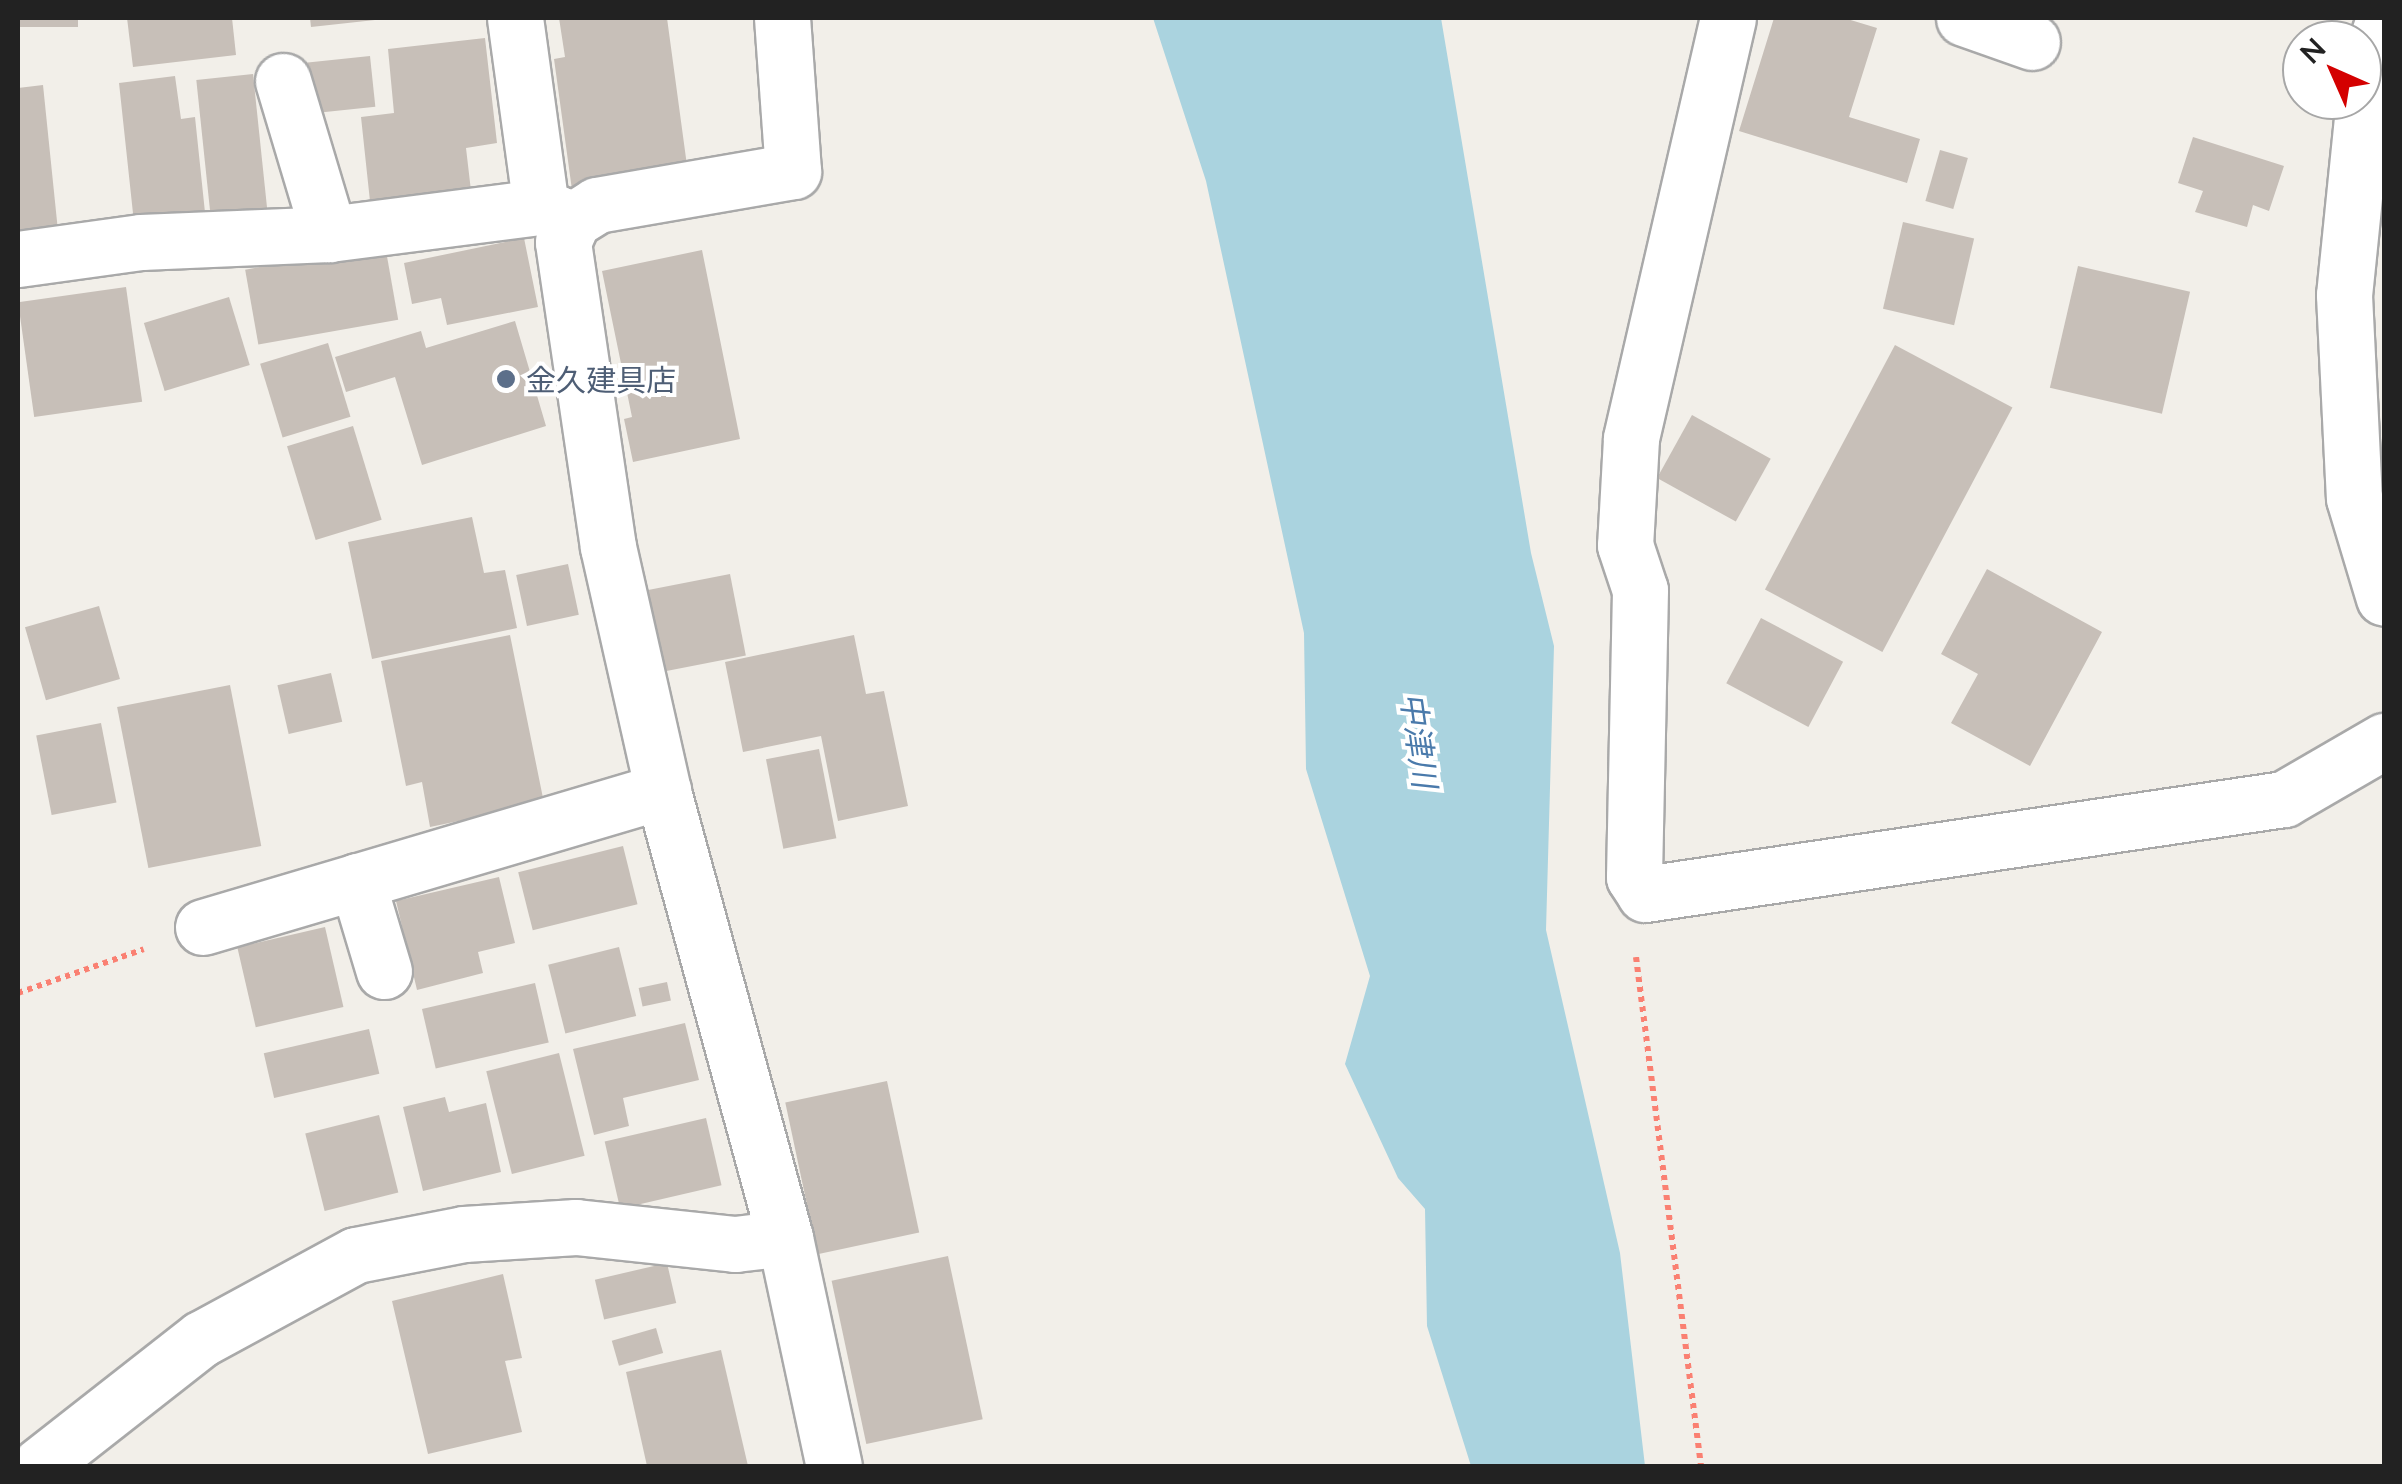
<!DOCTYPE html>
<meta charset="utf-8">
<style>
body{margin:0}
#map{position:relative;width:2402px;height:1484px;overflow:hidden;background:#f2efe9;font-family:Lato,"Noto Sans JP",sans-serif}
div>[style]{position:absolute}
.water>*{inset:0;background:#aad3df}
.building>*{inset:0;background:#c7bfb8;transform-origin:0 0}
.path>*{height:6px;margin-top:-3px;transform-origin:0;background:repeating-linear-gradient(90deg,#fa8072 0 5px,transparent 0 10px)}
.roads{filter:drop-shadow(2px 0 #a9a9a9) drop-shadow(-2px 0 #a9a9a9) drop-shadow(0 2px #a9a9a9) drop-shadow(0 -2px #a9a9a9)}
.minor>*{height:55px;margin:-27.5px;padding:0 27.5px;transform-origin:27.5px;border-radius:27.5px;background:#fff}
.dots>*{width:28px;height:28px;translate:-50% -50%;box-sizing:border-box;border:5px solid #fff;border-radius:50%}
span{translate:-50% -50%;white-space:nowrap;text-align:center;line-height:1.15;-webkit-text-stroke:8px #fff;paint-order:stroke}
.service-label{font-size:30px;color:#4e5e75}
.left{translate:0 -50%;text-align:left}
.water-label{font-size:32px;color:#4a7aab;font-style:italic}
.frame{position:absolute;inset:0;border:20px solid #222;pointer-events:none}
.north{position:absolute;left:2282px;top:20px;width:100px;height:100px;box-sizing:border-box;background:#fff;border:2px solid #a7a7a7;border-radius:50%;rotate:315deg;font-size:28px;font-weight:700;line-height:40px;text-align:center;color:#222}
.north::after{content:'';display:block;margin:auto;width:35px;height:45px;background:#d40000;clip-path:polygon(50% 0,100% 100%,50% 72%,0 100%)}
</style>
<div id="map">
<div class="water">
<div style="clip-path:polygon(1153px 18px,1441px 18px,1531px 553px,1554px 646px,1546px 930px,1620px 1253px,1645px 1466px,1471px 1466px,1427px 1326px,1425px 1209px,1398px 1178px,1345px 1064px,1370px 976px,1306px 769px,1304px 633px,1206px 181px)"></div>
</div>
<div class="building">
<div style="left:18px;top:18px;width:60px;height:9px"></div>
<div style="clip-path:polygon(127px 18px,232px 18px,236px 55px,133px 67px)"></div>
<div style="clip-path:polygon(310px 18px,375px 18px,375px 20px,311px 27px)"></div>
<div style="clip-path:polygon(559px 18px,667px 18px,688px 173px,572px 190px,554px 59px,565px 57px)"></div>
<div style="clip-path:polygon(1774px 18px,1844px 18px,1877px 28px,1849px 117px,1920px 139px,1907px 183px,1739px 131px)"></div>
<div style="clip-path:polygon(485px 38px,497px 143px,466px 148px,473px 208px,372px 220px,361px 117px,394px 113px,388px 49px)"></div>
<div style="left:370px;top:56px;width:51px;height:72px;rotate:84deg"></div>
<div style="left:253px;top:74px;width:136px;height:57px;rotate:84deg"></div>
<div style="clip-path:polygon(175px 76px,181px 119px,195px 117px,206px 222px,135px 232px,119px 83px)"></div>
<div style="clip-path:polygon(43px 85px,58px 231px,18px 236px,18px 88px)"></div>
<div style="clip-path:polygon(2193px 137px,2284px 166px,2269px 211px,2253px 205px,2247px 227px,2195px 212px,2203px 191px,2178px 183px)"></div>
<div style="left:1940px;top:150px;width:29px;height:53px;rotate:16deg"></div>
<div style="left:1903px;top:222px;width:73px;height:89px;rotate:13deg"></div>
<div style="clip-path:polygon(524px 238px,538px 307px,447px 325px,441px 298px,412px 304px,404px 263px)"></div>
<div style="left:385px;top:245px;width:76px;height:142px;rotate:80deg"></div>
<div style="clip-path:polygon(702px 250px,740px 439px,633px 462px,624px 419px,632px 417px,602px 271px)"></div>
<div style="left:2078px;top:266px;width:115px;height:125px;rotate:13deg"></div>
<div style="left:126px;top:287px;width:116px;height:109px;rotate:82deg"></div>
<div style="left:229px;top:297px;width:71px;height:89px;rotate:73deg"></div>
<div style="clip-path:polygon(515px 321px,546px 426px,422px 465px,395px 377px,346px 392px,335px 357px,421px 331px,426px 348px)"></div>
<div style="left:328px;top:343px;width:77px;height:71px;rotate:73deg"></div>
<div style="left:1895px;top:345px;width:133px;height:277px;rotate:28deg"></div>
<div style="left:1692px;top:415px;width:90px;height:72px;rotate:29deg"></div>
<div style="left:353px;top:426px;width:98px;height:69px;rotate:73deg"></div>
<div style="clip-path:polygon(472px 517px,484px 573px,505px 570px,517px 628px,372px 659px,348px 542px)"></div>
<div style="left:568px;top:564px;width:52px;height:53px;rotate:78deg"></div>
<div style="clip-path:polygon(1987px 569px,2102px 632px,2030px 766px,1951px 723px,1978px 674px,1941px 654px)"></div>
<div style="left:730px;top:574px;width:83px;height:86px;rotate:79deg"></div>
<div style="left:99px;top:606px;width:76px;height:77px;rotate:74deg"></div>
<div style="left:1761px;top:618px;width:93px;height:74px;rotate:28deg"></div>
<div style="clip-path:polygon(510px 635px,544px 803px,430px 827px,422px 782px,406px 786px,381px 661px)"></div>
<div style="clip-path:polygon(854px 635px,866px 694px,884px 691px,908px 806px,838px 821px,821px 736px,743px 752px,725px 662px)"></div>
<div style="left:331px;top:673px;width:50px;height:55px;rotate:77deg"></div>
<div style="left:230px;top:685px;width:164px;height:115px;rotate:79deg"></div>
<div style="left:101px;top:723px;width:81px;height:66px;rotate:79deg"></div>
<div style="left:819px;top:749px;width:91px;height:54px;rotate:79deg"></div>
<div style="left:623px;top:846px;width:60px;height:108px;rotate:76deg"></div>
<div style="clip-path:polygon(499px 877px,515px 943px,478px 952px,483px 973px,417px 990px,396px 901px)"></div>
<div style="left:325px;top:927px;width:82px;height:90px;rotate:77deg"></div>
<div style="left:619px;top:947px;width:71px;height:73px;rotate:76deg"></div>
<div style="left:667px;top:982px;width:19px;height:29px;rotate:78deg"></div>
<div style="left:535px;top:983px;width:61px;height:116px;rotate:77deg"></div>
<div style="clip-path:polygon(685px 1023px,699px 1080px,623px 1098px,629px 1126px,594px 1135px,573px 1049px)"></div>
<div style="left:369px;top:1029px;width:46px;height:108px;rotate:77deg"></div>
<div style="left:559px;top:1053px;width:106px;height:75px;rotate:76deg"></div>
<div style="left:887px;top:1081px;width:155px;height:104px;rotate:78deg"></div>
<div style="clip-path:polygon(445px 1097px,449px 1112px,486px 1103px,501px 1172px,423px 1191px,403px 1107px)"></div>
<div style="left:379px;top:1115px;width:80px;height:76px;rotate:76deg"></div>
<div style="left:706px;top:1118px;width:69px;height:104px;rotate:77deg"></div>
<div style="left:948px;top:1256px;width:167px;height:119px;rotate:78deg"></div>
<div style="left:667px;top:1263px;width:41px;height:74px;rotate:77deg"></div>
<div style="clip-path:polygon(503px 1274px,522px 1358px,505px 1361px,522px 1432px,428px 1454px,392px 1301px)"></div>
<div style="left:656px;top:1328px;width:26px;height:46px;rotate:74deg"></div>
<div style="clip-path:polygon(721px 1350px,748px 1466px,647px 1466px,626px 1372px)"></div>
</div>
<div class="path">
<div style="left:1636px;top:957px;width:513px;rotate:82.72deg"></div>
<div style="left:18px;top:993px;width:133px;rotate:-19.2deg"></div>
</div>
<div class="roads">
<div class="minor">
<div style="left:515px;top:18px;width:191px;rotate:82.2deg"></div>
<div style="left:541px;top:207px;width:35px;rotate:22deg"></div>
<div style="left:1728px;top:18px;width:432px;rotate:103deg"></div>
<div style="left:1631px;top:439px;width:106px;rotate:93.2deg"></div>
<div style="left:1625px;top:545px;width:47px;rotate:71.6deg"></div>
<div style="left:1640px;top:590px;width:287px;rotate:91.2deg"></div>
<div style="left:1634px;top:877px;width:20px;rotate:57deg"></div>
<div style="left:1645px;top:894px;width:646px;rotate:-8.46deg"></div>
<div style="left:2284px;top:799px;width:116px;rotate:-30.1deg"></div>
<div style="left:1964px;top:18px;width:72px;rotate:19.4deg"></div>
<div style="left:2384px;top:19px;width:53px;rotate:108.8deg"></div>
<div style="left:2367px;top:69px;width:227px;rotate:95.8deg"></div>
<div style="left:2344px;top:295px;width:203px;rotate:87.2deg"></div>
<div style="left:2354px;top:498px;width:104px;rotate:73.3deg"></div>
<div style="left:283px;top:81px;width:160px;rotate:73.3deg"></div>
<div style="left:18px;top:259px;width:124px;rotate:-7.9deg"></div>
<div style="left:141px;top:242px;width:188px;rotate:-2.4deg"></div>
<div style="left:329px;top:234px;width:214px;rotate:-7.3deg"></div>
<div style="left:541px;top:207px;width:35px;rotate:22deg"></div>
<div style="left:357px;top:881px;width:94px;rotate:73.3deg"></div>
<div style="left:203px;top:927px;width:480px;rotate:-16.5deg"></div>
<div style="left:785px;top:1238px;width:233px;rotate:77.9deg"></div>
<div style="left:39px;top:1466px;width:206px;rotate:-38.1deg"></div>
<div style="left:201px;top:1339px;width:176px;rotate:-28.5deg"></div>
<div style="left:356px;top:1255px;width:110px;rotate:-11deg"></div>
<div style="left:464px;top:1234px;width:112px;rotate:-3.6deg"></div>
<div style="left:576px;top:1227px;width:160px;rotate:6.1deg"></div>
<div style="left:735px;top:1244px;width:50px;rotate:-6.8deg"></div>
<div style="left:785px;top:1238px;width:463px;rotate:-105.3deg"></div>
<div style="left:663px;top:791px;width:250px;rotate:-102.7deg"></div>
<div style="left:608px;top:547px;width:308px;rotate:-98.4deg"></div>
<div style="left:563px;top:242px;width:24px;rotate:-66deg"></div>
<div style="left:573px;top:220px;width:28px;rotate:-32deg"></div>
<div style="left:597px;top:205px;width:199px;rotate:-9.8deg"></div>
<div style="left:793px;top:171px;width:153px;rotate:-94.1deg"></div>
</div>
</div>
<div class="dots">
<div style="left:506px;top:379px;background:#5c6f8a"></div>
</div>
<div class="service-label">
<span class="left" style="left:526px;top:379px">金久建具店</span>
</div>
<div class="water-label">
<span style="left:1419px;top:740px;rotate:82deg">中津川</span>
</div>
<div class="frame"></div>
<div class="north">N</div>
</div>
